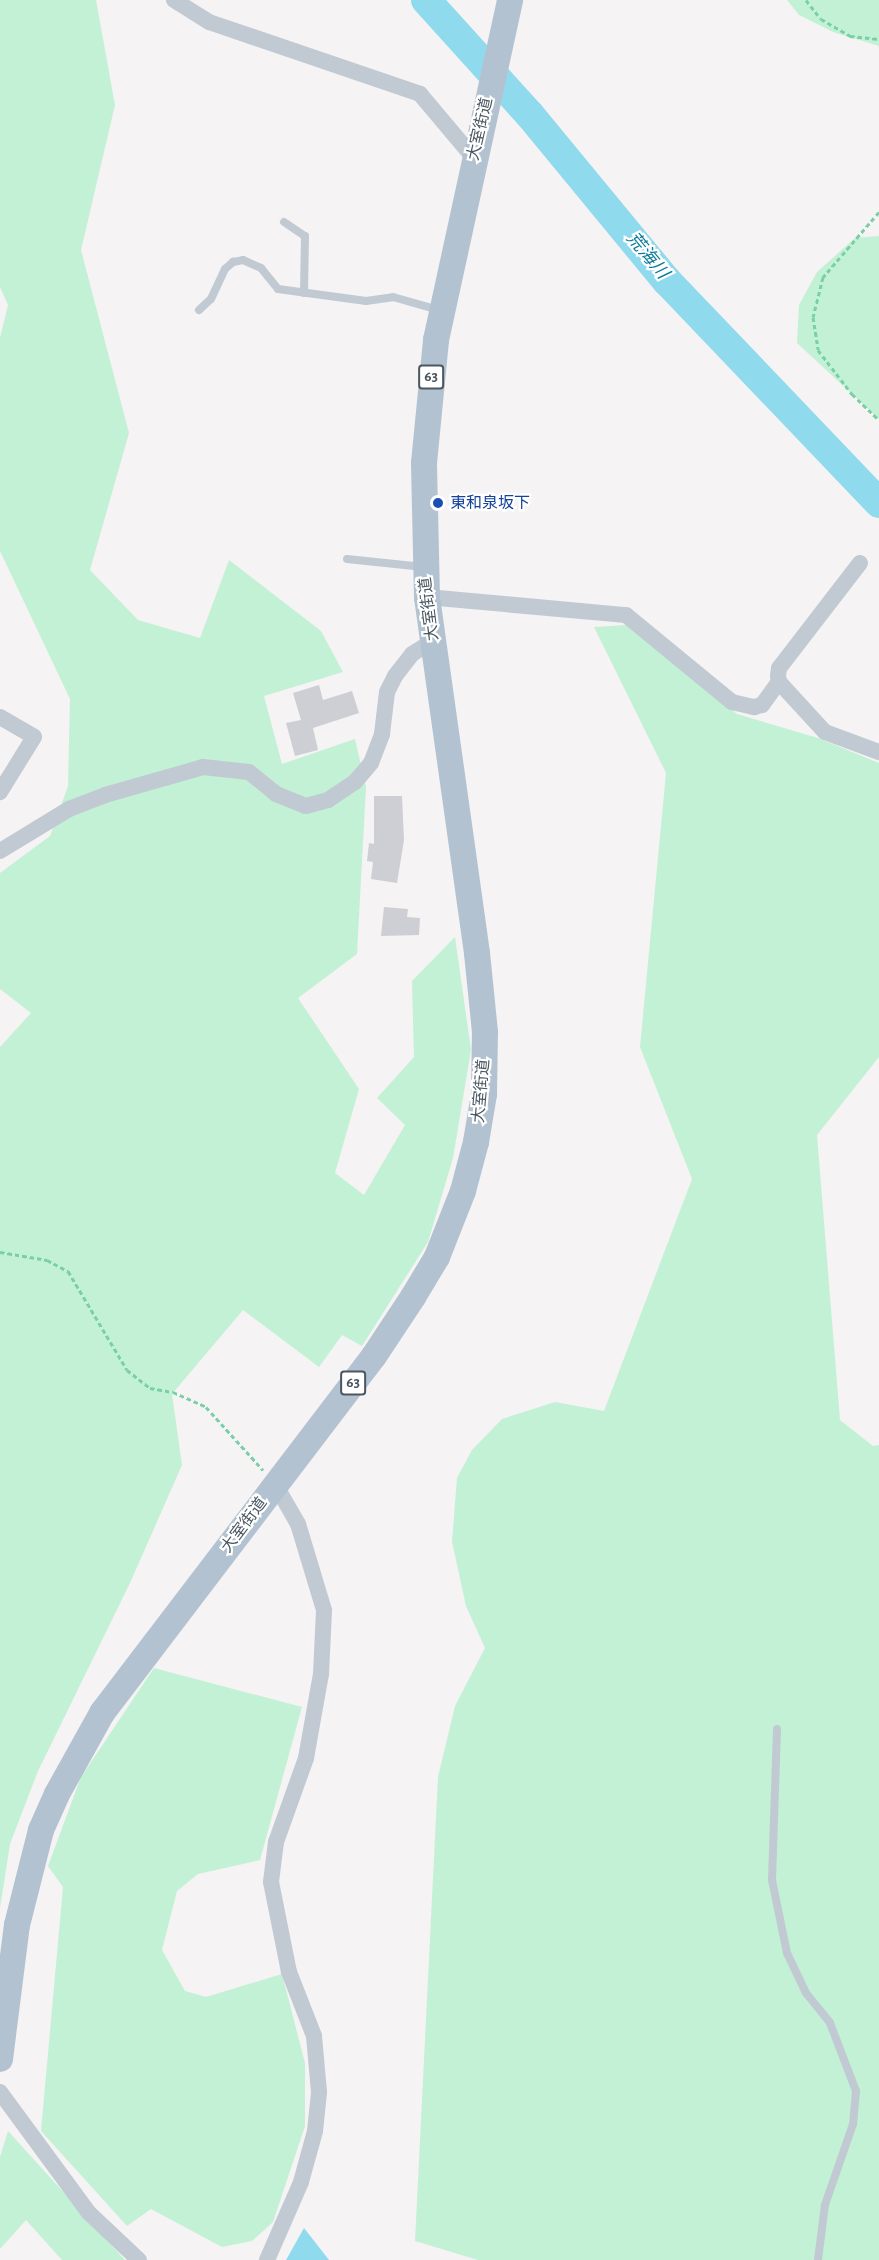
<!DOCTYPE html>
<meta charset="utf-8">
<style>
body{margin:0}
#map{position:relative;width:879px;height:2260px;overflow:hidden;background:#f5f3f3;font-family:"Alegreya Sans","Noto Sans JP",sans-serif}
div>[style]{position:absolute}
.green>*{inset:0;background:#c3f1d5}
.water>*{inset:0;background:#90daee}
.river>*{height:30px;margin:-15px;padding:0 15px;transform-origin:15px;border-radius:15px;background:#90daee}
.building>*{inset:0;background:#cdcfd5}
.path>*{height:3px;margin-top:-1.5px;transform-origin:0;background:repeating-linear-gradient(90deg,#7ad0a6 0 4.5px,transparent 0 7.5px)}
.lane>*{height:8px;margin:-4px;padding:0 4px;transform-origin:4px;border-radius:4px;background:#c1cad2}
.street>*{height:16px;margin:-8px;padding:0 8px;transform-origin:8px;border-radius:8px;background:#c1cad2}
.primary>*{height:26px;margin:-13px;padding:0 13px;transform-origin:13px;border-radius:13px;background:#b3c2d1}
.dots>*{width:16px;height:16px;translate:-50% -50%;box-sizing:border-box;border:3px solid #fff;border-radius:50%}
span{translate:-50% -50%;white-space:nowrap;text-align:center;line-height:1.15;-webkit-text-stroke:4.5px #fff;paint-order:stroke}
.shield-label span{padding:2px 4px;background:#fff;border:2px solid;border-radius:4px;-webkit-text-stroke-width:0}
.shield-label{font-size:15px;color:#4a5661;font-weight:700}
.street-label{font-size:16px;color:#4a5661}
.transit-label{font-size:16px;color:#164399}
.left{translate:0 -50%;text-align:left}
.water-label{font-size:18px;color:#0c7c9b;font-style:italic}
</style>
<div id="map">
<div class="green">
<div style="clip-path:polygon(0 0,96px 0,115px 105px,81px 250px,129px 433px,90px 570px,138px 620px,200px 638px,229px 560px,321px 631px,343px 672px,264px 696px,282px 764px,355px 739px,366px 787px,357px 954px,298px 998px,359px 1089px,335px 1173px,364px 1195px,405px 1125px,377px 1098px,414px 1057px,412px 981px,455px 937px,471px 1050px,453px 1158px,428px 1242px,362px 1346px,342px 1335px,319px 1367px,243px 1310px,172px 1394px,182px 1465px,130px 1583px,38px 1771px,10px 1844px,0 1908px,0 1047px,31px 1013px,0 989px,0 873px,50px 836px,68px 786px,70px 699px,0 551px,0 338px,8px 305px,0 287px)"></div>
<div style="clip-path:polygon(787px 0,879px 0,879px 46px,833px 32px,799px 15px)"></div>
<div style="clip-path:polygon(879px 236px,879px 419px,797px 343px,799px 305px,817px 272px,855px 238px)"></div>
<div style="clip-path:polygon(626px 625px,737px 714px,818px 738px,879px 763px,879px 1057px,817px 1135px,840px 1420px,873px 1446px,879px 1445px,879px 2260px,478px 2260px,415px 2241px,438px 1777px,455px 1706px,485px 1648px,466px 1606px,452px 1542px,457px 1478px,472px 1450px,502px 1419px,555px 1402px,604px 1411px,692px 1179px,640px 1047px,666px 773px,594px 627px)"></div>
<div style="clip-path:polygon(154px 1668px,302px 1707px,260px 1860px,198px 1874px,177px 1891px,162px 1950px,185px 1991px,206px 1997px,282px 1974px,305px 2063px,305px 2126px,273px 2222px,252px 2241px,222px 2247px,151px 2209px,127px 2226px,41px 2131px,63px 1887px,48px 1866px,81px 1777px)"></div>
<div style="clip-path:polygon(8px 2131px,125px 2260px,62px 2260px,26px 2220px,0 2249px,0 2157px)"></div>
</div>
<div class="water">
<div style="clip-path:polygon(304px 2228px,329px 2260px,330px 2260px,286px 2260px)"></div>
</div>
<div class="river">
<div style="left:426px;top:0;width:155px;rotate:47.9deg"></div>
<div style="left:530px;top:115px;width:215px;rotate:50.5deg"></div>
<div style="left:667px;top:281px;width:307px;rotate:46.3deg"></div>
</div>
<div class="building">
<div style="clip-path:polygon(319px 685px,323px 700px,352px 691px,359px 713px,313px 728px,318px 750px,295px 756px,286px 723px,301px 720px,293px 693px)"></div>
<div style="clip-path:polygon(374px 796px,402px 796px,404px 840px,397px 883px,371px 879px,373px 862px,367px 861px,369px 843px,374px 844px)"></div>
<div style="clip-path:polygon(384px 907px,408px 909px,407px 917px,420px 918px,419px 935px,381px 936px)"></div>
</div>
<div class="path">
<div style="left:806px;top:0;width:24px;rotate:52deg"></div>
<div style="left:821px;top:19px;width:34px;rotate:30deg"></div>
<div style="left:850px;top:36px;width:29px;rotate:6deg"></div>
<div style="left:879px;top:212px;width:86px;rotate:130.7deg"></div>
<div style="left:823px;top:277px;width:41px;rotate:104deg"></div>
<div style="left:813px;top:317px;width:33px;rotate:81deg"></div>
<div style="left:818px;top:350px;width:56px;rotate:52.3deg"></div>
<div style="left:852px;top:394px;width:37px;rotate:44deg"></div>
<div style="left:0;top:1252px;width:48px;rotate:9.7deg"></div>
<div style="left:47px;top:1260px;width:24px;rotate:28deg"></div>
<div style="left:68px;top:1271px;width:115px;rotate:59.2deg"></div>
<div style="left:127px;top:1370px;width:29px;rotate:38deg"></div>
<div style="left:150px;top:1388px;width:23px;rotate:10deg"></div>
<div style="left:173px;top:1392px;width:36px;rotate:24deg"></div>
<div style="left:206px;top:1407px;width:85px;rotate:47.9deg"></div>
</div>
<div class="lane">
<div style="left:284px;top:222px;width:25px;rotate:34deg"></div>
<div style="left:305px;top:236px;width:57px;rotate:91deg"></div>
<div style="left:199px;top:310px;width:16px;rotate:-43deg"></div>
<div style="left:211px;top:299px;width:33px;rotate:-65deg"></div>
<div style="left:225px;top:269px;width:11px;rotate:-41deg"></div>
<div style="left:233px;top:262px;width:10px;rotate:-11deg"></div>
<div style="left:243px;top:260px;width:20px;rotate:24deg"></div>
<div style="left:261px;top:268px;width:27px;rotate:51deg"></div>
<div style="left:278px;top:289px;width:89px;rotate:7.8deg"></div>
<div style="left:366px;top:301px;width:27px;rotate:-8deg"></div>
<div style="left:393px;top:297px;width:48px;rotate:15.8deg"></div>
<div style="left:347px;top:559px;width:77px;rotate:5.9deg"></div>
<div style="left:777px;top:1729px;width:151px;rotate:91.9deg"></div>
<div style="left:772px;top:1880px;width:75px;rotate:78.4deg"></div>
<div style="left:787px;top:1953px;width:44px;rotate:64.6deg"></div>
<div style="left:806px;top:1993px;width:38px;rotate:51deg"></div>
<div style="left:830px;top:2023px;width:73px;rotate:69.1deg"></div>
<div style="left:856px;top:2091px;width:33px;rotate:95deg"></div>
<div style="left:853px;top:2124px;width:86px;rotate:109.1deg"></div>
<div style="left:825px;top:2205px;width:55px;rotate:97.3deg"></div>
</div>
<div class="street">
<div style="left:174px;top:0;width:41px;rotate:32.2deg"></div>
<div style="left:209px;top:22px;width:223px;rotate:18.8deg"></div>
<div style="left:420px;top:94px;width:82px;rotate:49.9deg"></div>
<div style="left:860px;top:563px;width:133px;rotate:127.6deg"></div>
<div style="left:779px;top:668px;width:8px;rotate:97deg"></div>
<div style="left:778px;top:676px;width:6px;rotate:81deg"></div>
<div style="left:779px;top:682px;width:68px;rotate:47.4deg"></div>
<div style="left:825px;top:732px;width:58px;rotate:20.3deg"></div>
<div style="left:427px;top:597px;width:200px;rotate:5.2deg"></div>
<div style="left:626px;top:615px;width:137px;rotate:39.4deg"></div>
<div style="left:732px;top:702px;width:23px;rotate:13deg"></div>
<div style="left:754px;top:707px;width:8px;rotate:-14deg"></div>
<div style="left:762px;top:705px;width:29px;rotate:-54deg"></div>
<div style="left:0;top:717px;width:39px;rotate:30deg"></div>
<div style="left:34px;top:737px;width:65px;rotate:121.7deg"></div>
<div style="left:0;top:851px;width:81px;rotate:-31.3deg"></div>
<div style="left:69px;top:809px;width:39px;rotate:-21deg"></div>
<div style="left:105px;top:795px;width:102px;rotate:-15.9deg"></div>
<div style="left:203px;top:767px;width:46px;rotate:6.2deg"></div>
<div style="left:249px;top:772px;width:35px;rotate:39deg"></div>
<div style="left:276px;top:794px;width:32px;rotate:22deg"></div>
<div style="left:306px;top:806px;width:23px;rotate:-15deg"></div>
<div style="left:328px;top:800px;width:32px;rotate:-34deg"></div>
<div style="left:355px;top:782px;width:25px;rotate:-50deg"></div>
<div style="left:371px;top:763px;width:31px;rotate:-69deg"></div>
<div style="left:382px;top:734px;width:42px;rotate:-83.2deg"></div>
<div style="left:387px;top:692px;width:18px;rotate:-63deg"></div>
<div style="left:395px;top:676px;width:28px;rotate:-52deg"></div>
<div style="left:412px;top:654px;width:25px;rotate:-32deg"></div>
<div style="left:0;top:2092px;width:149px;rotate:53.7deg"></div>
<div style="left:88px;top:2212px;width:70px;rotate:43.3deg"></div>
<div style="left:267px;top:2260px;width:85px;rotate:-66.4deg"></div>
<div style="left:301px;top:2182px;width:53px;rotate:-74.6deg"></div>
<div style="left:315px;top:2131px;width:39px;rotate:-84deg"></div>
<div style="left:319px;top:2092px;width:56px;rotate:-95.1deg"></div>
<div style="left:314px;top:2036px;width:69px;rotate:-111.3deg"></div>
<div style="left:289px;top:1972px;width:92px;rotate:-101.3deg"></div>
<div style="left:271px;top:1882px;width:40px;rotate:-82.9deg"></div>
<div style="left:276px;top:1842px;width:89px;rotate:-70.3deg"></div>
<div style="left:306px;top:1758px;width:85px;rotate:-79.9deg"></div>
<div style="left:321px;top:1674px;width:64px;rotate:-87.3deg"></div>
<div style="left:324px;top:1610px;width:90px;rotate:-106.8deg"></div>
<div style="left:298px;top:1524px;width:46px;rotate:-119.9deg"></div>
</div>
<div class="primary">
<div style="left:0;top:2059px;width:135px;rotate:-82.8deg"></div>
<div style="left:17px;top:1925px;width:98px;rotate:-75.8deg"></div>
<div style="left:41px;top:1830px;width:39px;rotate:-66deg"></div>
<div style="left:57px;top:1794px;width:93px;rotate:-60.9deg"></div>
<div style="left:102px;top:1713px;width:449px;rotate:-52.7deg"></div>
<div style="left:374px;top:1356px;width:71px;rotate:-56.5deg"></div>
<div style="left:413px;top:1297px;width:47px;rotate:-59deg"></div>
<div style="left:437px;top:1257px;width:71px;rotate:-68.5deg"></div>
<div style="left:463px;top:1191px;width:51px;rotate:-75.1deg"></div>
<div style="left:476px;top:1142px;width:49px;rotate:-80.5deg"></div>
<div style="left:484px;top:1094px;width:62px;rotate:-89.1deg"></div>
<div style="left:485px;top:1032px;width:79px;rotate:-95.8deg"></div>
<div style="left:477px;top:953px;width:359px;rotate:-98deg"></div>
<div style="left:427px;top:597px;width:134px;rotate:-91.3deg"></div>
<div style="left:424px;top:463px;width:124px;rotate:-84.4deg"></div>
<div style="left:436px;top:340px;width:348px;rotate:-77.7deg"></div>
</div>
<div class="dots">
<div style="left:438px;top:503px;background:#1a4fb4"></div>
</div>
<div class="shield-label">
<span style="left:431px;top:377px">63</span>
<span style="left:353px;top:1383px">63</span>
</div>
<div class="street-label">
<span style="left:480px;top:129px;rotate:-77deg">大室街道</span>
<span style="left:429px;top:609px;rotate:-97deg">大室街道</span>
<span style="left:481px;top:1091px;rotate:-85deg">大室街道</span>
<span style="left:244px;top:1525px;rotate:-53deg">大室街道</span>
</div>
<div class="transit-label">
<span class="left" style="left:450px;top:503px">東和泉坂下</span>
</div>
<div class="water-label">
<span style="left:647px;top:256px;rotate:50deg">荒海川</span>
</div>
</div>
